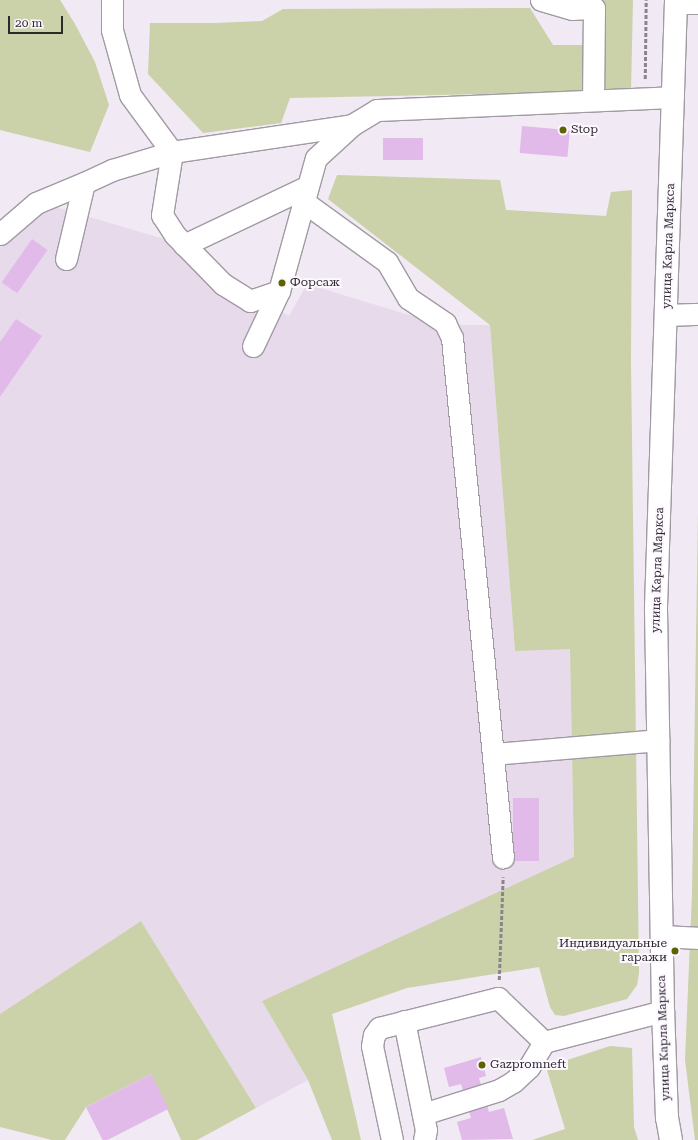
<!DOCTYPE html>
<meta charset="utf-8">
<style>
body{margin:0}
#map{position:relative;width:698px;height:1140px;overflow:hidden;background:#f1e9f3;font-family:"Roboto Serif",serif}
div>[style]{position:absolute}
.built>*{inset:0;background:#e7dbeb}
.green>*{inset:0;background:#cbd1a8}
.building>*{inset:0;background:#e1baea;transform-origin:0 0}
.path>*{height:2.5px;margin-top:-1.25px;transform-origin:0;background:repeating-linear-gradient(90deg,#8a848b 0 4px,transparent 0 6px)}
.roads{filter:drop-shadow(1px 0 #a19aa3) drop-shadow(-1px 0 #a19aa3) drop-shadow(0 1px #a19aa3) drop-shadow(0 -1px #a19aa3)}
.minor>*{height:21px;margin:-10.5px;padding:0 10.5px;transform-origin:10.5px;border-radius:10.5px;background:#fff}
.major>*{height:22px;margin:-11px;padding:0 11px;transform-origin:11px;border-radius:11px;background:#fff}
.dots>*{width:11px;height:11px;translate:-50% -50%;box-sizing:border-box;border:2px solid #fdf7ff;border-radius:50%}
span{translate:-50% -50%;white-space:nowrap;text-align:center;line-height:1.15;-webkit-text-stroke:4px #fdf7ff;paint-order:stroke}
.poi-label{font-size:12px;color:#2c292d}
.left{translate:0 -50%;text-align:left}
.right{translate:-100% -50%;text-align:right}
.street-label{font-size:12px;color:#2c292d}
.scale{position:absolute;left:8px;top:16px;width:55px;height:18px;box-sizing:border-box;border:2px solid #2c292d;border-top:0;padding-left:5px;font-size:12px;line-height:14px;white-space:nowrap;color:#2c292d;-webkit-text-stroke:3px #fdf7ff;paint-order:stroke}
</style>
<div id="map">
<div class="built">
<div style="clip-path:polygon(42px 203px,164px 239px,289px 316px,307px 284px,442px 325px,490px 325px,515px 651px,570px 648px,574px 858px,262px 1001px,308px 1080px,256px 1108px,141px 921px,0 1014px,0 227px)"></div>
</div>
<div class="green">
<div style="clip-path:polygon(0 0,60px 0,75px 24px,95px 62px,109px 105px,90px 152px,0 130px)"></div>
<div style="clip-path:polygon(594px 0,633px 0,631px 91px,290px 98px,281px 123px,203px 133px,148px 74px,150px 23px,215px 23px,262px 21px,283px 9px,530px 8px,553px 45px,593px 45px)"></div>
<div style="clip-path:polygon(337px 175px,500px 180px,506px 210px,606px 216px,611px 192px,632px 190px,631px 364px,639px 973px,637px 985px,627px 999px,564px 1016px,555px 1015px,550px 1007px,539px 967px,407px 988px,332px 1014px,361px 1140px,332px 1140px,308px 1080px,262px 1001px,574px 857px,570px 649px,515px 651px,490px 325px,328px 199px)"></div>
<div style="clip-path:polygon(698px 511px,698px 1140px,695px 1140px,685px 1060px,692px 894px)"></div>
<div style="clip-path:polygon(141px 921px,256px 1108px,197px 1140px,181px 1140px,151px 1074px,86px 1107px,65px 1140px,52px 1140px,0 1127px,0 1014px)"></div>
<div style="clip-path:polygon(610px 1046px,632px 1048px,634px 1127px,638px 1140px,532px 1140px,565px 1129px,546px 1067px)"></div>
</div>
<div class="building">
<div style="left:522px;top:126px;width:48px;height:27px;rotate:5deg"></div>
<div style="left:383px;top:138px;width:40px;height:22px"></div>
<div style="left:32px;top:239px;width:19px;height:53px;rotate:35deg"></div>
<div style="clip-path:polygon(16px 319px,42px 336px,0 397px,0 342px)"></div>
<div style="left:513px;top:798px;width:26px;height:63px"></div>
<div style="clip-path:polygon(481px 1057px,486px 1076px,479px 1078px,489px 1112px,504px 1108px,513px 1139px,462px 1140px,457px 1122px,471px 1118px,461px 1084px,449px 1087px,444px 1068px)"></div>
<div style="left:151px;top:1074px;width:39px;height:73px;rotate:63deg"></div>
</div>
<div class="path">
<div style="left:645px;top:79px;width:79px;rotate:-89.3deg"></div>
<div style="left:499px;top:980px;width:103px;rotate:-87.8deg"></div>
</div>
<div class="roads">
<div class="minor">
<div style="left:112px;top:0;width:30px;rotate:90deg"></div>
<div style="left:112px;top:30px;width:67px;rotate:74.5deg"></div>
<div style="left:130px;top:95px;width:71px;rotate:53.6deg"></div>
<div style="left:172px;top:152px;width:64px;rotate:99deg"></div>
<div style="left:162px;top:215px;width:24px;rotate:57deg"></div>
<div style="left:175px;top:235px;width:69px;rotate:45.6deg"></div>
<div style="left:223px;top:284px;width:32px;rotate:32deg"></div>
<div style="left:250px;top:301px;width:31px;rotate:-19deg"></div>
<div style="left:541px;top:0;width:32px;rotate:16deg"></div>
<div style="left:572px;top:9px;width:22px;rotate:-3deg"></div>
<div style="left:594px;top:8px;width:92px;rotate:90.6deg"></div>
<div style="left:676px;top:2px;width:22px;rotate:3deg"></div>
<div style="left:304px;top:202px;width:102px;rotate:35.9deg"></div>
<div style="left:387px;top:262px;width:42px;rotate:59.7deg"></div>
<div style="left:408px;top:298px;width:45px;rotate:34deg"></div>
<div style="left:445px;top:323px;width:17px;rotate:65deg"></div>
<div style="left:452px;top:338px;width:522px;rotate:84.4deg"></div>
<div style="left:0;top:234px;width:48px;rotate:-40.7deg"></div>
<div style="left:36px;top:203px;width:52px;rotate:-22.6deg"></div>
<div style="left:184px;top:245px;width:137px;rotate:-25.4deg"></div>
<div style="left:66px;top:259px;width:78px;rotate:-76.7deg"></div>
<div style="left:84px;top:183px;width:31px;rotate:-25deg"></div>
<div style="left:112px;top:170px;width:63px;rotate:-16.7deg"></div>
<div style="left:172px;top:152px;width:182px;rotate:-8.5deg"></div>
<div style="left:667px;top:315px;width:31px;rotate:-2deg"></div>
<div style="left:253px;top:346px;width:61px;rotate:-64.7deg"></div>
<div style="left:279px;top:291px;width:138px;rotate:-74.5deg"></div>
<div style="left:316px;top:158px;width:49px;rotate:-42.5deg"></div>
<div style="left:352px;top:125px;width:29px;rotate:-31deg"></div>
<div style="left:377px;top:110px;width:296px;rotate:-2.5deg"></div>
<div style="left:493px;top:754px;width:166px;rotate:-4.8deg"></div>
<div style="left:662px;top:936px;width:36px;rotate:3deg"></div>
<div style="left:404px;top:1021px;width:111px;rotate:78.6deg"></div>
<div style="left:426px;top:1130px;width:10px;rotate:101deg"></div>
<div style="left:423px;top:1114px;width:80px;rotate:-17.5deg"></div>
<div style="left:499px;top:1090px;width:16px;rotate:-30deg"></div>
<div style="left:513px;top:1082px;width:22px;rotate:-43deg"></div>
<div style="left:529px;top:1067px;width:29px;rotate:-59deg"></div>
<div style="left:392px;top:1140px;width:96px;rotate:-102deg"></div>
<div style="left:372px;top:1046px;width:11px;rotate:-80deg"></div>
<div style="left:374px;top:1035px;width:9px;rotate:-54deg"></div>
<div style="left:379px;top:1028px;width:123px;rotate:-14.1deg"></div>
<div style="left:498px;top:998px;width:64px;rotate:43.7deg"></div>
<div style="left:544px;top:1042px;width:123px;rotate:-14.6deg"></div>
</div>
<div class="major">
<div style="left:671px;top:1140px;width:22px;rotate:-100deg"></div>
<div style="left:667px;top:1118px;width:107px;rotate:-92.1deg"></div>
<div style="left:663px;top:1011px;width:404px;rotate:-91deg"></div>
<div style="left:656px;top:607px;width:607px;rotate:-88.11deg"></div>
</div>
</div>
<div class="dots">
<div style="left:563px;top:130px;background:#5d6300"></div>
<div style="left:282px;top:283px;background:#5d6300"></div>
<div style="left:675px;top:951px;background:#5d6300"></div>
<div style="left:482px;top:1065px;background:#5d6300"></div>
</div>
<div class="poi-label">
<span class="left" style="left:571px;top:130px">Stop</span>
<span class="left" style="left:290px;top:283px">Форсаж</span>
<span class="right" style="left:667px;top:951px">Индивидуальные<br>гаражи</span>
<span class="left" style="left:490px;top:1065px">Gazpromneft</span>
</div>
<div class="street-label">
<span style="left:669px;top:246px;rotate:-88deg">улица Карла Маркса</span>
<span style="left:658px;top:570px;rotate:-88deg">улица Карла Маркса</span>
<span style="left:664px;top:1038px;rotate:-92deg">улица Карла Маркса</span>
</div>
<div class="scale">20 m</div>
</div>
